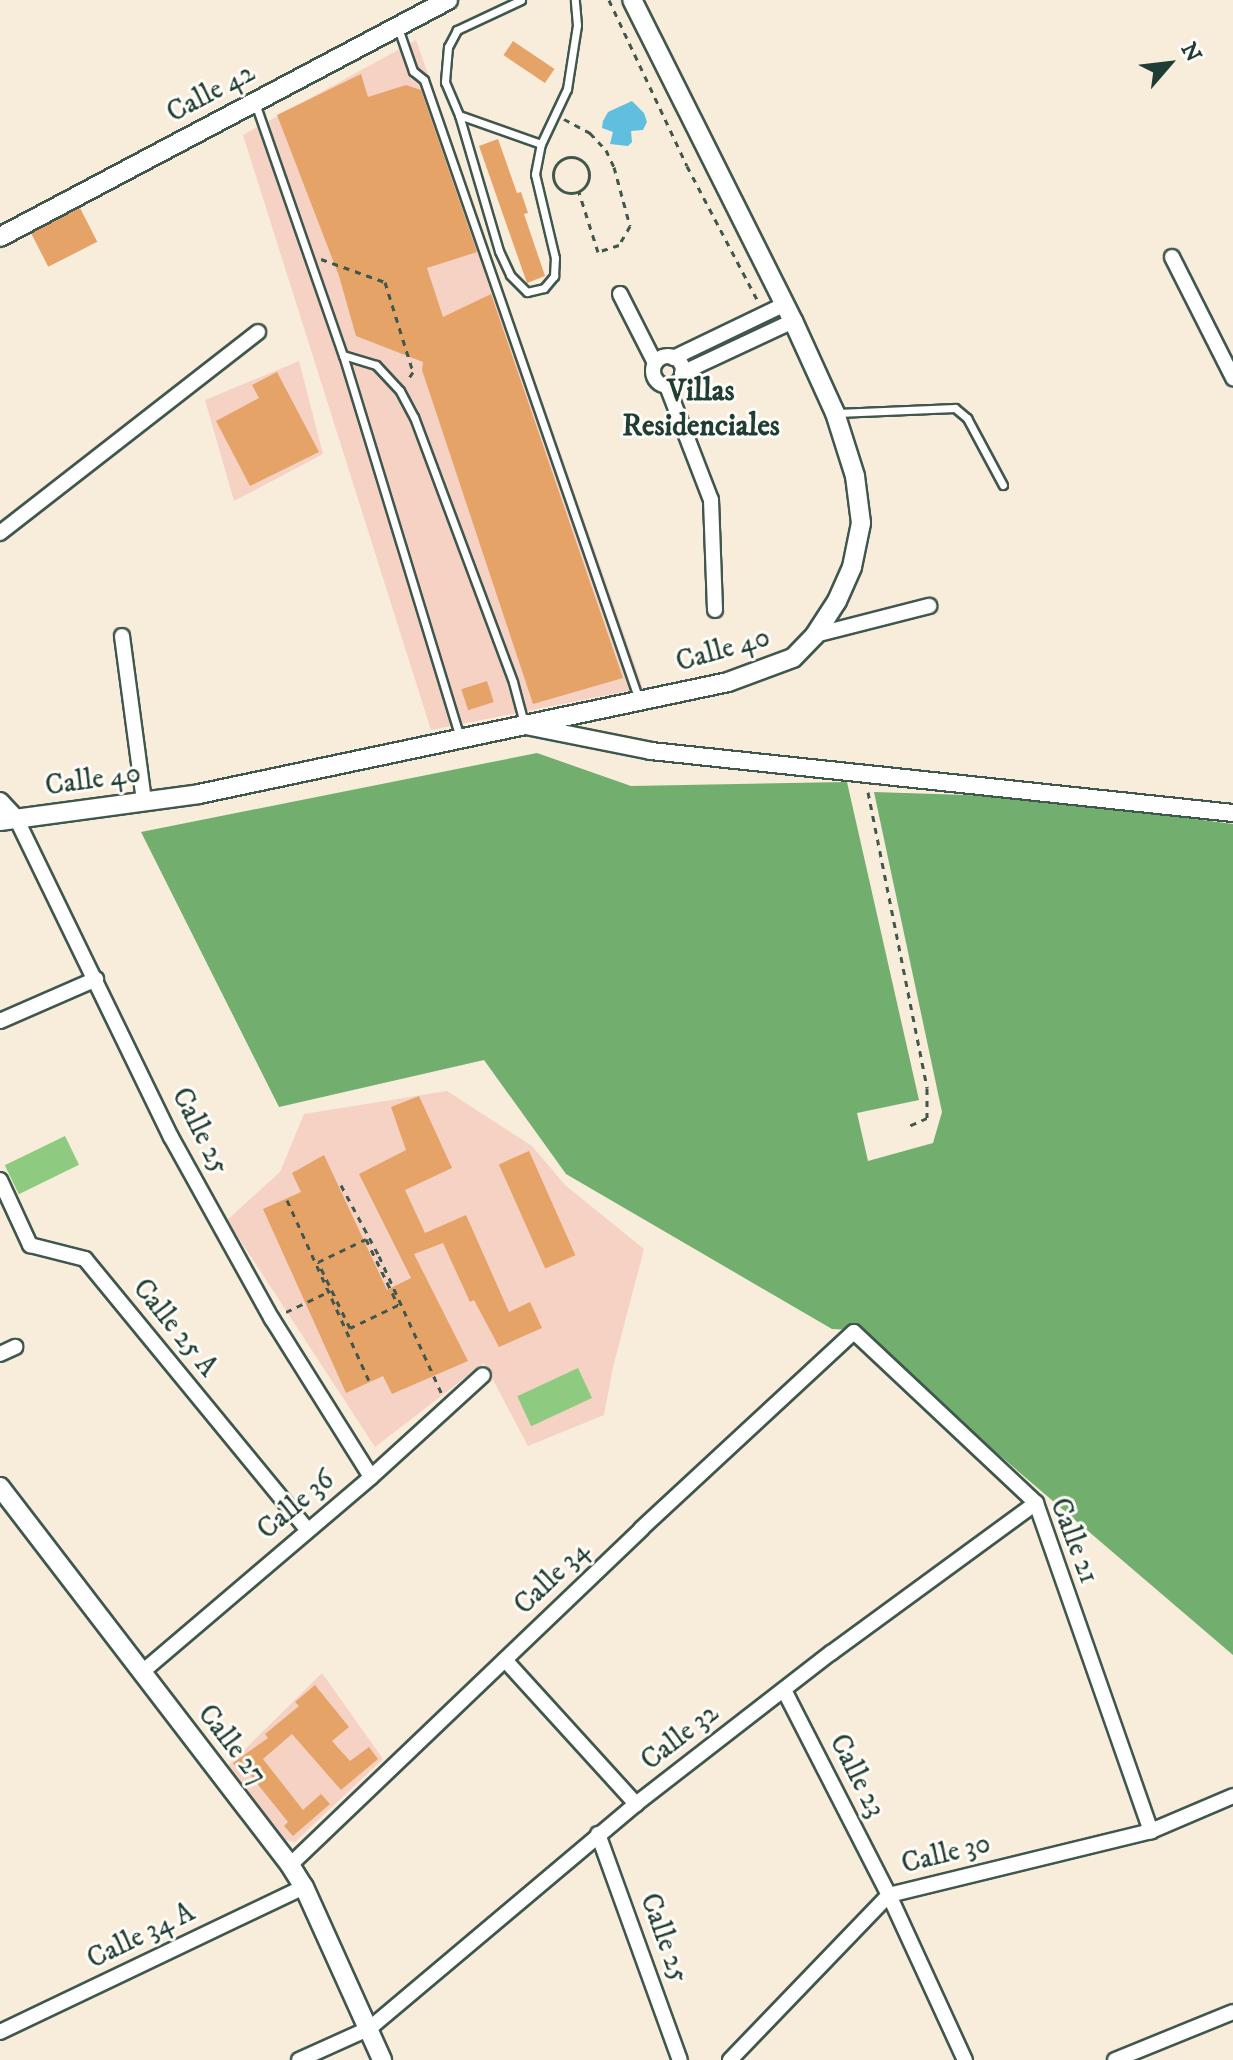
<!DOCTYPE html>
<style>
body{margin:0}
#map{position:relative;width:1233px;height:2060px;overflow:hidden;background:#f8ecdb;font-family:"IM FELL DW Pica",serif}
div>[style]{position:absolute}
.built>*{inset:0;background:#f6d2c5}
.green>*{inset:0;background:#8ecb80;transform-origin:0 0}
.forest>*{inset:0;background:#72af6e}
.water>*{inset:0;background:#60bede}
.building>*{inset:0;background:#e5a368;transform-origin:0 0}
.path>*{height:3px;margin-top:-1.5px;transform-origin:0;background:repeating-linear-gradient(90deg,#40574d 0 6px,transparent 0 12px)}
.path>.ring{margin:-1.5px;padding:0;box-sizing:content-box;background:none;border:3px solid #40574d;border-radius:50%}
.roads{filter:drop-shadow(2px 0 #40574d) drop-shadow(-2px 0 #40574d) drop-shadow(0 2px #40574d) drop-shadow(0 -2px #40574d)}
.service>*{height:7px;margin:-3.5px;padding:0 3.5px;transform-origin:3.5px;border-radius:3.5px;background:#fff}
.minor>*{height:14px;margin:-7px;padding:0 7px;transform-origin:7px;border-radius:7px;background:#fff}
.minor>.ring{margin:-7px;padding:0;box-sizing:content-box;background:none;border:14px solid #fff;border-radius:50%}
.tertiary>*{height:16px;margin:-8px;padding:0 8px;transform-origin:8px;border-radius:8px;background:#fff}
.secondary>*{height:18px;margin:-9px;padding:0 9px;transform-origin:9px;border-radius:9px;background:#fff}
span{translate:-50% -50%;white-space:nowrap;text-align:center;line-height:1.15;-webkit-text-stroke:6px #fdfcf7;paint-order:stroke}
.street-label{font-size:28px;color:#1f3d34}
.neighbourhood-label{font-size:30px;color:#1f3d34;font-weight:700}
.north{position:absolute;left:1129px;top:24px;width:80px;height:80px;-webkit-text-stroke:6px #fdfcf7;paint-order:stroke;rotate:62deg;font-size:22px;font-weight:700;line-height:32px;text-align:center;color:#1f3d34}
.north::after{content:'';display:block;margin:auto;width:28px;height:36px;background:#1f3d34;clip-path:polygon(50% 0,100% 100%,50% 72%,0 100%)}
</style>
<div id="map">
<div class="built">
<div style="clip-path:polygon(416px 40px,643px 688px,431px 730px,243px 135px)"></div>
<div style="clip-path:polygon(299px 361px,323px 454px,234px 501px,205px 400px)"></div>
<div style="clip-path:polygon(447px 1091px,532px 1146px,565px 1185px,644px 1249px,613px 1367px,604px 1415px,528px 1446px,484px 1363px,375px 1447px,227px 1220px,280px 1172px,304px 1114px)"></div>
<div style="clip-path:polygon(322px 1673px,383px 1759px,295px 1842px,284px 1840px,228px 1766px)"></div>
</div>
<div class="green">
<div style="left:65px;top:1136px;width:32px;height:67px;rotate:64deg"></div>
<div style="left:578px;top:1368px;width:33px;height:67px;rotate:65deg"></div>
</div>
<div class="forest">
<div style="clip-path:polygon(537px 753px,631px 786px,847px 782px,919px 1100px,857px 1113px,868px 1161px,933px 1143px,942px 1112px,874px 792px,1028px 797px,1233px 824px,1233px 1655px,853px 1330px,832px 1329px,566px 1174px,484px 1060px,279px 1107px,141px 832px)"></div>
</div>
<div class="water">
<div style="clip-path:polygon(632px 101px,644px 113px,647px 122px,643px 130px,631px 131px,632px 142px,628px 146px,610px 144px,613px 132px,602px 128px,603px 121px,608px 112px)"></div>
</div>
<div class="building">
<div style="left:513px;top:41px;width:50px;height:17px;rotate:34deg"></div>
<div style="clip-path:polygon(361px 74px,368px 97px,406px 85px,421px 90px,477px 252px,427px 268px,443px 317px,491px 294px,623px 678px,533px 704px,422px 370px,423px 362px,356px 336px,339px 276px,277px 115px)"></div>
<div style="clip-path:polygon(498px 139px,517px 193px,521px 192px,528px 213px,524px 214px,545px 276px,527px 283px,479px 146px)"></div>
<div style="left:80px;top:208px;width:38px;height:55px;rotate:63deg"></div>
<div style="clip-path:polygon(277px 372px,319px 452px,250px 486px,216px 421px,259px 398px,252px 385px)"></div>
<div style="left:487px;top:681px;width:22px;height:27px;rotate:72deg"></div>
<div style="clip-path:polygon(419px 1096px,452px 1168px,405px 1190px,425px 1233px,466px 1215px,509px 1312px,530px 1302px,542px 1328px,499px 1347px,474px 1300px,470px 1302px,443px 1243px,414px 1254px,468px 1361px,392px 1394px,383px 1376px,346px 1393px,263px 1209px,301px 1192px,292px 1173px,324px 1155px,387px 1290px,411px 1278px,359px 1174px,406px 1150px,391px 1107px)"></div>
<div style="left:529px;top:1151px;width:114px;height:33px;rotate:66deg"></div>
<div style="clip-path:polygon(315px 1685px,349px 1727px,332px 1741px,350px 1761px,369px 1747px,378px 1759px,341px 1790px,292px 1734px,263px 1759px,303px 1810px,321px 1794px,330px 1804px,293px 1836px,284px 1826px,288px 1822px,247px 1771px,242px 1775px,233px 1763px,268px 1738px,265px 1734px,299px 1706px,295px 1702px)"></div>
</div>
<div class="path">
<div style="left:609px;top:0;width:183px;rotate:64.8deg"></div>
<div style="left:687px;top:166px;width:153px;rotate:62.3deg"></div>
<div style="left:564px;top:119px;width:30px;rotate:28deg"></div>
<div style="left:590px;top:133px;width:23px;rotate:47deg"></div>
<div style="left:606px;top:150px;width:19px;rotate:65deg"></div>
<div style="left:614px;top:167px;width:61px;rotate:74.8deg"></div>
<div style="left:630px;top:226px;width:22px;rotate:120deg"></div>
<div style="left:619px;top:245px;width:22px;rotate:162deg"></div>
<div style="left:598px;top:252px;width:63px;rotate:-107.6deg"></div>
<div class="ring" style="left:553px;top:157px;width:33px;height:33px"></div>
<div style="left:321px;top:259px;width:68px;rotate:19.8deg"></div>
<div style="left:385px;top:282px;width:94px;rotate:72.7deg"></div>
<div style="left:413px;top:372px;width:11px;rotate:124deg"></div>
<div style="left:868px;top:792px;width:302px;rotate:78.7deg"></div>
<div style="left:927px;top:1088px;width:30px;rotate:90deg"></div>
<div style="left:927px;top:1118px;width:22px;rotate:156deg"></div>
<div style="left:341px;top:1185px;width:81px;rotate:61.8deg"></div>
<div style="left:379px;top:1256px;width:152px;rotate:65.5deg"></div>
<div style="left:287px;top:1200px;width:199px;rotate:65.6deg"></div>
<div style="left:366px;top:1239px;width:73px;rotate:64.1deg"></div>
<div style="left:398px;top:1305px;width:53px;rotate:154.4deg"></div>
<div style="left:350px;top:1328px;width:73px;rotate:-115.9deg"></div>
<div style="left:318px;top:1262px;width:53px;rotate:-25.6deg"></div>
<div style="left:286px;top:1312px;width:49px;rotate:-25.5deg"></div>
</div>
<div class="roads">
<div class="service">
<div style="left:521px;top:0;width:71px;rotate:154.9deg"></div>
<div style="left:457px;top:30px;width:19px;rotate:118deg"></div>
<div style="left:448px;top:47px;width:35px;rotate:95deg"></div>
<div style="left:445px;top:82px;width:36px;rotate:67deg"></div>
<div style="left:459px;top:115px;width:142px;rotate:73.6deg"></div>
<div style="left:499px;top:251px;width:26px;rotate:65deg"></div>
<div style="left:510px;top:275px;width:24px;rotate:45deg"></div>
<div style="left:527px;top:292px;width:17px;rotate:-13deg"></div>
<div style="left:544px;top:288px;width:16px;rotate:-50deg"></div>
<div style="left:554px;top:276px;width:18px;rotate:-87deg"></div>
<div style="left:555px;top:258px;width:86px;rotate:-103.4deg"></div>
<div style="left:535px;top:174px;width:31px;rotate:-79deg"></div>
<div style="left:541px;top:144px;width:61px;rotate:-64.7deg"></div>
<div style="left:567px;top:89px;width:65px;rotate:-81.1deg"></div>
<div style="left:577px;top:25px;width:25px;rotate:-95deg"></div>
<div style="left:398px;top:28px;width:46px;rotate:70.8deg"></div>
<div style="left:413px;top:71px;width:14px;rotate:39deg"></div>
<div style="left:424px;top:80px;width:656px;rotate:70.87deg"></div>
<div style="left:255px;top:103px;width:267px;rotate:70.8deg"></div>
<div style="left:343px;top:355px;width:400px;rotate:73deg"></div>
<div style="left:459px;top:115px;width:87px;rotate:19.5deg"></div>
<div style="left:343px;top:355px;width:34px;rotate:17deg"></div>
<div style="left:376px;top:365px;width:35px;rotate:47deg"></div>
<div style="left:400px;top:391px;width:30px;rotate:62deg"></div>
<div style="left:414px;top:417px;width:283px;rotate:69.5deg"></div>
<div style="left:513px;top:682px;width:42px;rotate:75deg"></div>
<div style="left:837px;top:413px;width:118px;rotate:-2.4deg"></div>
<div style="left:955px;top:408px;width:16px;rotate:40deg"></div>
<div style="left:967px;top:418px;width:76px;rotate:61.8deg"></div>
</div>
<div class="minor">
<div style="left:1172px;top:257px;width:136px;rotate:63.2deg"></div>
<div style="left:620px;top:294px;width:77px;rotate:63.1deg"></div>
<div class="ring" style="left:653px;top:356px;width:16px;height:16px"></div>
<div style="left:673px;top:358px;width:124px;rotate:-25.7deg"></div>
<div style="left:682px;top:373px;width:123px;rotate:-25.1deg"></div>
<div style="left:667px;top:386px;width:122px;rotate:68.9deg"></div>
<div style="left:711px;top:500px;width:110px;rotate:87.9deg"></div>
<div style="left:0;top:533px;width:327px;rotate:-37.9deg"></div>
<div style="left:815px;top:635px;width:118px;rotate:-14.3deg"></div>
<div style="left:122px;top:636px;width:166px;rotate:82.4deg"></div>
<div style="left:16px;top:818px;width:355px;rotate:64.1deg"></div>
<div style="left:171px;top:1137px;width:208px;rotate:61deg"></div>
<div style="left:272px;top:1319px;width:186px;rotate:57.9deg"></div>
<div style="left:0;top:1021px;width:105px;rotate:-23.6deg"></div>
<div style="left:0;top:1180px;width:72px;rotate:65.2deg"></div>
<div style="left:30px;top:1245px;width:57px;rotate:14.3deg"></div>
<div style="left:85px;top:1259px;width:350px;rotate:50.6deg"></div>
<div style="left:0;top:1354px;width:17px;rotate:-25deg"></div>
<div style="left:505px;top:1660px;width:195px;rotate:47.7deg"></div>
<div style="left:141px;top:1673px;width:302px;rotate:-40.4deg"></div>
<div style="left:371px;top:1477px;width:151px;rotate:-42.3deg"></div>
<div style="left:784px;top:1690px;width:230px;rotate:62.9deg"></div>
<div style="left:889px;top:1895px;width:182px;rotate:65.3deg"></div>
<div style="left:598px;top:1834px;width:240px;rotate:70.1deg"></div>
<div style="left:290px;top:1865px;width:486px;rotate:-43.7deg"></div>
<div style="left:641px;top:1529px;width:290px;rotate:-42.8deg"></div>
<div style="left:854px;top:1332px;width:250px;rotate:43.2deg"></div>
<div style="left:1036px;top:1503px;width:348px;rotate:70.7deg"></div>
<div style="left:0;top:2032px;width:337px;rotate:-25.5deg"></div>
<div style="left:299px;top:2060px;width:78px;rotate:-24.3deg"></div>
<div style="left:370px;top:2028px;width:348px;rotate:-40.1deg"></div>
<div style="left:636px;top:1804px;width:247px;rotate:-37.8deg"></div>
<div style="left:831px;top:1653px;width:254px;rotate:-36.2deg"></div>
<div style="left:730px;top:2060px;width:229px;rotate:-46.1deg"></div>
<div style="left:889px;top:1895px;width:270px;rotate:-13.7deg"></div>
<div style="left:1151px;top:1831px;width:89px;rotate:-23.1deg"></div>
<div style="left:1115px;top:2060px;width:127px;rotate:-22.1deg"></div>
</div>
<div class="tertiary">
<div style="left:526px;top:726px;width:127px;rotate:11.3deg"></div>
<div style="left:651px;top:751px;width:585px;rotate:6.08deg"></div>
<div style="left:0;top:801px;width:23px;rotate:47deg"></div>
</div>
<div class="secondary">
<div style="left:0;top:237px;width:507px;rotate:-27.88deg"></div>
<div style="left:0;top:821px;width:201px;rotate:-7.7deg"></div>
<div style="left:199px;top:794px;width:541px;rotate:-11.95deg"></div>
<div style="left:728px;top:682px;width:69px;rotate:-20.3deg"></div>
<div style="left:793px;top:658px;width:32px;rotate:-46deg"></div>
<div style="left:815px;top:635px;width:40px;rotate:-57.1deg"></div>
<div style="left:837px;top:601px;width:37px;rotate:-66deg"></div>
<div style="left:852px;top:567px;width:45px;rotate:-78.4deg"></div>
<div style="left:861px;top:523px;width:47px;rotate:-97.3deg"></div>
<div style="left:855px;top:476px;width:66px;rotate:-107.6deg"></div>
<div style="left:835px;top:413px;width:101px;rotate:-114.5deg"></div>
<div style="left:793px;top:321px;width:359px;rotate:-116.6deg"></div>
<div style="left:0;top:1487px;width:476px;rotate:52.5deg"></div>
<div style="left:290px;top:1865px;width:26px;rotate:58deg"></div>
<div style="left:304px;top:1887px;width:190px;rotate:65.7deg"></div>
</div>
</div>
<div class="street-label">
<span style="left:211px;top:93px;rotate:-28deg">Calle 42</span>
<span style="left:723px;top:650px;rotate:-16deg">Calle 40</span>
<span style="left:93px;top:780px;rotate:-8deg">Calle 40</span>
<span style="left:200px;top:1131px;rotate:63deg">Calle 25</span>
<span style="left:175px;top:1328px;rotate:51deg">Calle 25 A</span>
<span style="left:296px;top:1505px;rotate:-40deg">Calle 36</span>
<span style="left:1074px;top:1541px;rotate:69deg">Calle 21</span>
<span style="left:552px;top:1578px;rotate:-44deg">Calle 34</span>
<span style="left:680px;top:1737px;rotate:-38deg">Calle 32</span>
<span style="left:232px;top:1745px;rotate:52deg">Calle 27</span>
<span style="left:857px;top:1776px;rotate:63deg">Calle 23</span>
<span style="left:946px;top:1854px;rotate:-14deg">Calle 30</span>
<span style="left:141px;top:1936px;rotate:-26deg">Calle 34 A</span>
<span style="left:664px;top:1938px;rotate:70deg">Calle 25</span>
</div>
<div class="neighbourhood-label">
<span style="left:701px;top:409px">Villas<br>Residenciales</span>
</div>
<div class="north">N</div>
</div>
